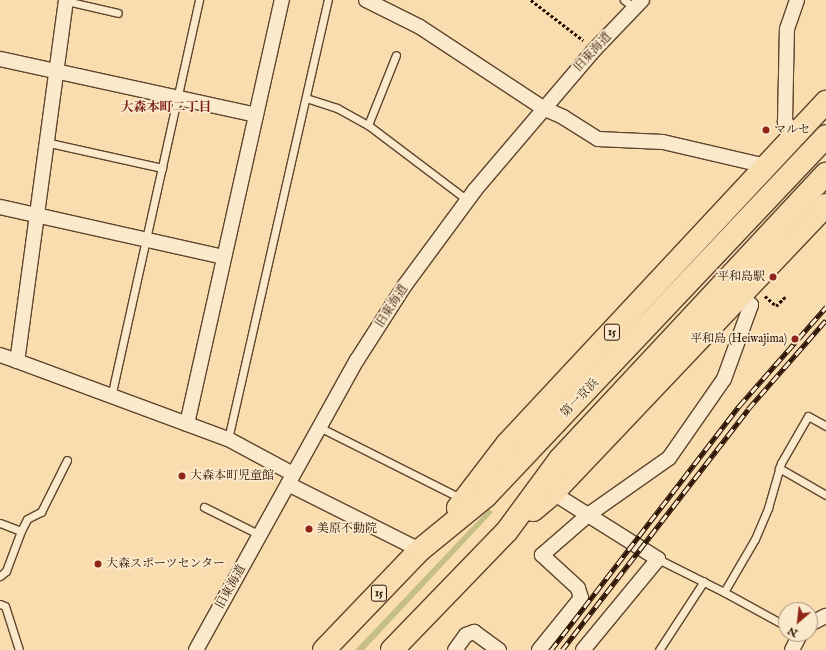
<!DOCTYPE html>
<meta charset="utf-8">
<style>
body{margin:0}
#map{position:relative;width:826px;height:650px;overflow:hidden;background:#f9ddaf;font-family:"IM FELL English","Noto Serif JP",serif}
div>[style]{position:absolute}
.green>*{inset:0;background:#c5bf86}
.path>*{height:2.5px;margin-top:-1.25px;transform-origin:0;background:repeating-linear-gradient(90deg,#2a1202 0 3px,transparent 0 5px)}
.roads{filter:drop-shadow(1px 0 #5e452d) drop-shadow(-1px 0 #5e452d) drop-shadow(0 1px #5e452d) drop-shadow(0 -1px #5e452d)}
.service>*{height:7px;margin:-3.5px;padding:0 3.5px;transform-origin:3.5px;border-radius:3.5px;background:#fbe9cb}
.minor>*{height:14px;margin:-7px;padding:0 7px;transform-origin:7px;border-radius:7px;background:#fbe9cb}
.trunk>*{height:22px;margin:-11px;padding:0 11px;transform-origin:11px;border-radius:11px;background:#f9ddaf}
.rail>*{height:4.5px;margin-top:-2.25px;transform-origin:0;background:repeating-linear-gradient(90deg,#fbe9cb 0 9px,#2a1202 0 18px);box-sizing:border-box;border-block:1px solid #2a1202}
.dots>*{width:11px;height:11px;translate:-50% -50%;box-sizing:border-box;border:2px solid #fbe9cb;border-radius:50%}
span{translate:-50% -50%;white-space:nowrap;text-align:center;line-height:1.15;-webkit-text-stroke:3.5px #fbe9cb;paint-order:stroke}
.shield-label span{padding:1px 3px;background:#fbe9cb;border:1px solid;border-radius:3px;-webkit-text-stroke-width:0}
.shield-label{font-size:11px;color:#2a1202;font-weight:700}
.street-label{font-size:12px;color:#2a1202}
.poi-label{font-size:12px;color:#2a1202}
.left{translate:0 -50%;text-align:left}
.right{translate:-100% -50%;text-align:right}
.neighbourhood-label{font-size:13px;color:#7a1f14;font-weight:700}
.north{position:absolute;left:778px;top:602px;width:40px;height:40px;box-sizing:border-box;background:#fbe9cb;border:1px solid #a7937b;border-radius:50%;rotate:208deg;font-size:11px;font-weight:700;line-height:16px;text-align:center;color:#2a1202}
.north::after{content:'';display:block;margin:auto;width:14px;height:18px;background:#8f2418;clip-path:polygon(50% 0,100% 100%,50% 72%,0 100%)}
</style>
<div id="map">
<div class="green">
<div style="clip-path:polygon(489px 509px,493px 512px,364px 650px,355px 650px)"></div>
</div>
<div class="path">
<div style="left:531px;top:0;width:66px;rotate:37.6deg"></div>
<div style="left:765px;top:296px;width:15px;rotate:42deg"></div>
<div style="left:776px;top:306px;width:13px;rotate:-45deg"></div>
</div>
<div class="roads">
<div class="service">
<div style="left:624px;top:0;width:14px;rotate:36deg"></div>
<div style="left:66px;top:1px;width:53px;rotate:13deg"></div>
<div style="left:306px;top:98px;width:33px;rotate:18deg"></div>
<div style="left:337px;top:108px;width:35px;rotate:29deg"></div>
<div style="left:368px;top:125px;width:124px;rotate:37.1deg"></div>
<div style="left:368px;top:125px;width:75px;rotate:-68.2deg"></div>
<div style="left:45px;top:142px;width:120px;rotate:12.5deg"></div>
<div style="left:111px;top:397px;width:407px;rotate:-77.5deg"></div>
<div style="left:319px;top:427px;width:160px;rotate:26.7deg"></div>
<div style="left:228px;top:439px;width:450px;rotate:-77.2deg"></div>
<div style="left:779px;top:468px;width:54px;rotate:29.9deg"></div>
<div style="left:204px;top:507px;width:63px;rotate:26.6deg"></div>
<div style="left:0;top:523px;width:22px;rotate:21deg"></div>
<div style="left:21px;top:531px;width:43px;rotate:110.6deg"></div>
<div style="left:6px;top:571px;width:8px;rotate:140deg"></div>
<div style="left:21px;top:531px;width:13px;rotate:-63deg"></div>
<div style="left:27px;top:519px;width:16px;rotate:-27deg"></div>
<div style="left:41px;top:512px;width:58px;rotate:-63.4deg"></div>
<div style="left:658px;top:559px;width:74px;rotate:26.6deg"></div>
<div style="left:0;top:604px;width:5px;rotate:22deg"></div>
<div style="left:5px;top:606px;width:46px;rotate:72.3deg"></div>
<div style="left:786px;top:626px;width:71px;rotate:-151.3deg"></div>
<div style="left:724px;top:592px;width:61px;rotate:-59.7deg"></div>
<div style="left:755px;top:539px;width:34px;rotate:-67deg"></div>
<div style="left:768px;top:508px;width:47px;rotate:-73.9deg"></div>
<div style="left:781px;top:463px;width:54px;rotate:-60.1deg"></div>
<div style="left:808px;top:416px;width:21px;rotate:29deg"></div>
<div style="left:659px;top:650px;width:82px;rotate:-56.9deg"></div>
</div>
<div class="minor">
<div style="left:66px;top:0;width:364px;rotate:97.7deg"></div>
<div style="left:17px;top:361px;width:225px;rotate:20.3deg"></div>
<div style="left:228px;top:439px;width:74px;rotate:28.3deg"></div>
<div style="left:366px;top:0;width:60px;rotate:26.6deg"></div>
<div style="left:420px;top:27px;width:147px;rotate:33.4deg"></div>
<div style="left:543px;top:108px;width:22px;rotate:24deg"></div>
<div style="left:563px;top:117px;width:41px;rotate:32.2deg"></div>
<div style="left:598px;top:139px;width:65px;rotate:2.6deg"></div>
<div style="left:663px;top:142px;width:106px;rotate:13.1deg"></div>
<div style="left:0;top:59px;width:262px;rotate:12.3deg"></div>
<div style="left:796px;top:133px;width:16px;rotate:-135deg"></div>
<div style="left:785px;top:122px;width:93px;rotate:-88.8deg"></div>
<div style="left:787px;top:29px;width:31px;rotate:-71deg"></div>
<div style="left:0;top:207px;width:229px;rotate:12.6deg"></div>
<div style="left:0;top:355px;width:18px;rotate:19deg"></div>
<div style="left:187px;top:424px;width:435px;rotate:-77.4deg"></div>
<div style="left:288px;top:484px;width:148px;rotate:26.6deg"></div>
<div style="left:810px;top:624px;width:18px;rotate:-27deg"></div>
<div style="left:196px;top:650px;width:332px;rotate:-61deg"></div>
<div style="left:357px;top:360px;width:89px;rotate:-57.4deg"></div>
<div style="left:405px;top:285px;width:118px;rotate:-53.6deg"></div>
<div style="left:475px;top:190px;width:185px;rotate:-49.6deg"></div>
<div style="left:595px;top:49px;width:68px;rotate:-46.2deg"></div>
<div style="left:455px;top:650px;width:19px;rotate:-54deg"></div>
<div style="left:466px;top:635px;width:9px;rotate:-21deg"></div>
<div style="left:474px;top:632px;width:31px;rotate:36deg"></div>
<div style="left:539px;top:650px;width:67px;rotate:-51.1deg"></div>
<div style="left:581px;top:598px;width:10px;rotate:-107deg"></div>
<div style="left:578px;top:588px;width:49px;rotate:-137.5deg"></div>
<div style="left:542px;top:555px;width:61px;rotate:-41deg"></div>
<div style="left:588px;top:515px;width:41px;rotate:-147.8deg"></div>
<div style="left:583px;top:650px;width:118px;rotate:-50.5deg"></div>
<div style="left:658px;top:559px;width:83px;rotate:-147.8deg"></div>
<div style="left:588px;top:515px;width:99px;rotate:-35.1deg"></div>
<div style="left:669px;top:458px;width:96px;rotate:-55.2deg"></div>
<div style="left:724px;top:379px;width:79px;rotate:-70deg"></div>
<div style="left:751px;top:305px;width:13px;rotate:-135deg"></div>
<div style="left:792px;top:650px;width:18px;rotate:-63deg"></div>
</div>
<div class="trunk">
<div style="left:458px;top:508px;width:81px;rotate:-52.6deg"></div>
<div style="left:507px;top:444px;width:468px;rotate:-47deg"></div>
<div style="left:533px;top:510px;width:26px;rotate:-40deg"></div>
<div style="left:553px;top:493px;width:397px;rotate:-46.5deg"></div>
<div style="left:324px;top:650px;width:139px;rotate:-46.2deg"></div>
<div style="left:420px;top:550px;width:85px;rotate:-39.3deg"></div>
<div style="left:486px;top:496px;width:495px;rotate:-46.6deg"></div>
<div style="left:392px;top:650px;width:165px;rotate:-46deg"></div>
<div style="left:507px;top:531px;width:89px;rotate:-53.6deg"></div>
<div style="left:560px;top:459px;width:390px;rotate:-47deg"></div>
</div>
</div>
<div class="rail">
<div style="left:551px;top:650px;width:308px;rotate:-52.4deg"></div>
<div style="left:739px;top:406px;width:132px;rotate:-48.7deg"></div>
<div style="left:562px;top:650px;width:304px;rotate:-52.3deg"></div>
<div style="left:748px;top:409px;width:118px;rotate:-48.8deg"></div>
</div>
<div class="dots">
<div style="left:766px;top:130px;background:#8f2418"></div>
<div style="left:773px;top:277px;background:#8f2418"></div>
<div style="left:795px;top:339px;background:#8f2418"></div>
<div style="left:182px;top:476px;background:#8f2418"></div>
<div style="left:309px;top:529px;background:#8f2418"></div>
<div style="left:98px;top:564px;background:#8f2418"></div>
</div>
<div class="shield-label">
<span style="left:612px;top:332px">15</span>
<span style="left:379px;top:593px">15</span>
</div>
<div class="street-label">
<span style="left:593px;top:52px;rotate:-47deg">旧東海道</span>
<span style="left:392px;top:306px;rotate:-57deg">旧東海道</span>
<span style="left:580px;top:398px;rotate:-46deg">第一京浜</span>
<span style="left:231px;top:587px;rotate:-61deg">旧東海道</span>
</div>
<div class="poi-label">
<span class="left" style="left:774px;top:130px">マルセ</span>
<span class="right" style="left:765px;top:277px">平和島駅</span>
<span class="right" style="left:787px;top:339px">平和島 (Heiwajima)</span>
<span class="left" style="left:190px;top:476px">大森本町児童館</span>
<span class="left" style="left:317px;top:529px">美原不動院</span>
<span class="left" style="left:106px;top:564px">大森スポーツセンター</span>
</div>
<div class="neighbourhood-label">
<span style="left:166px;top:108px">大森本町二丁目</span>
</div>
<div class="north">N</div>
</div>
